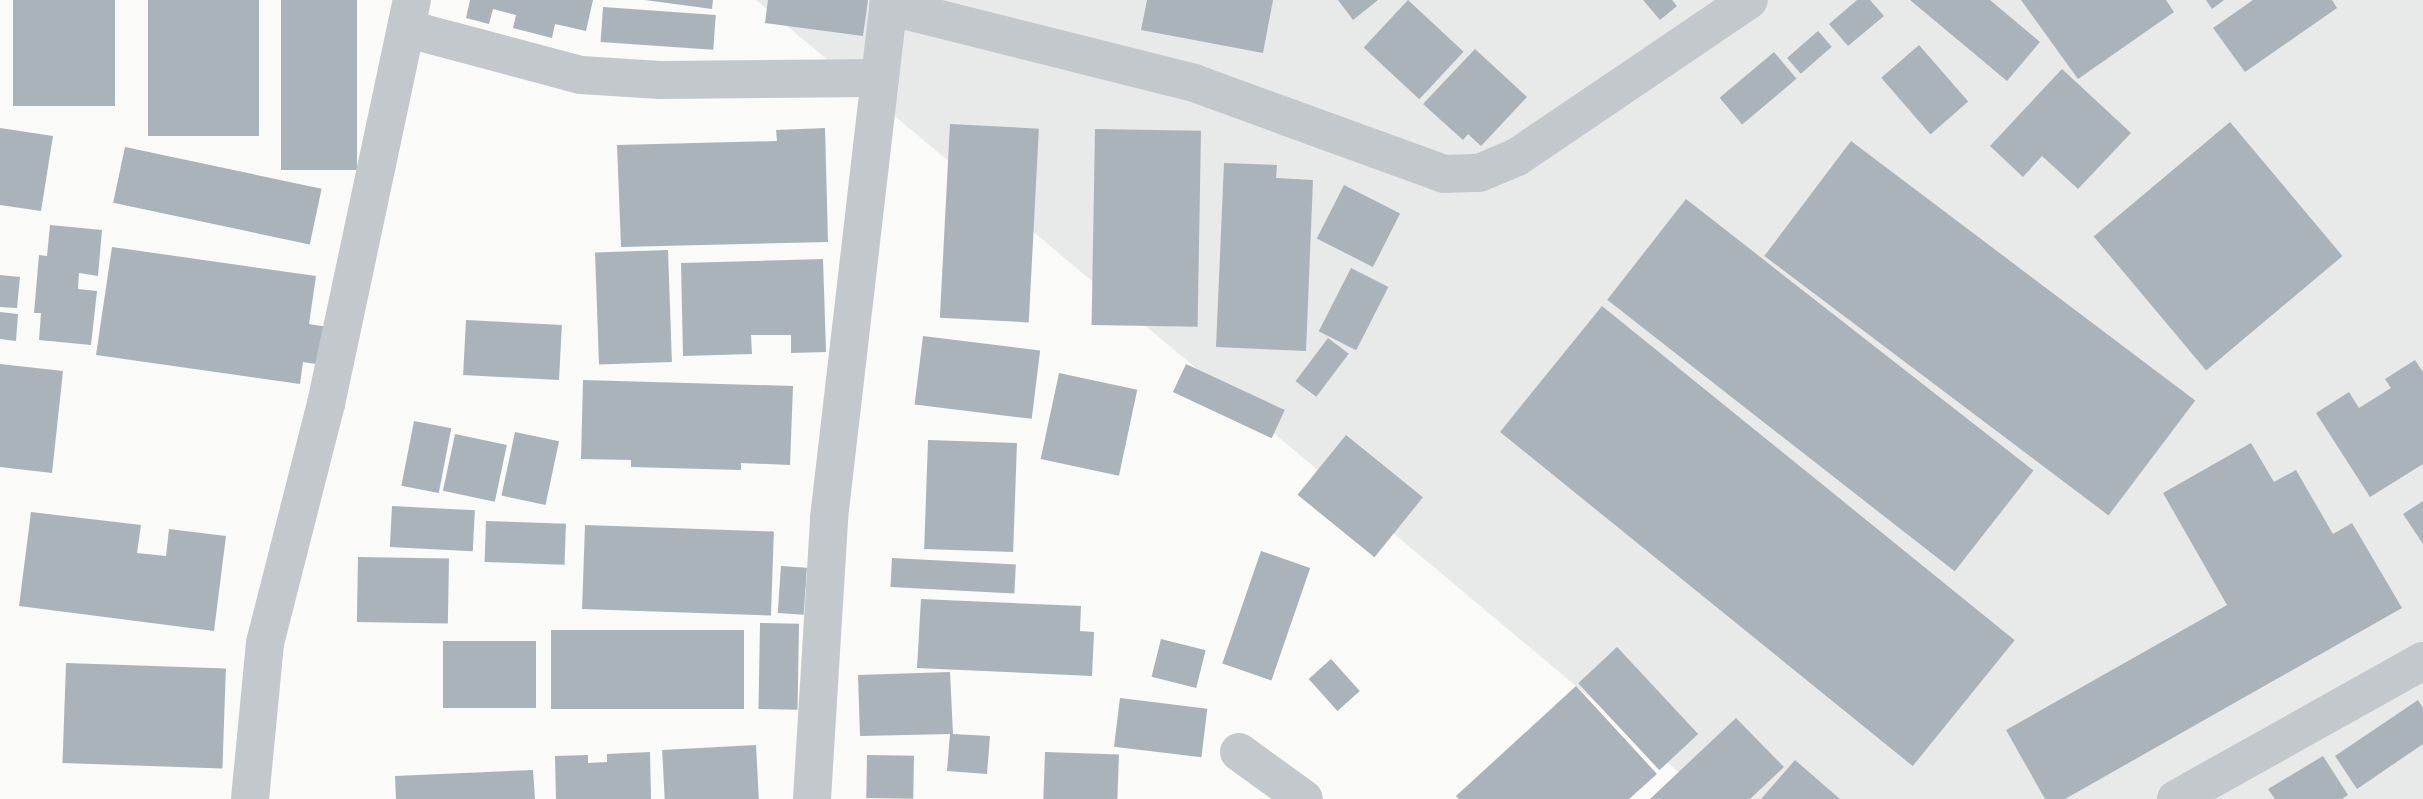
<!DOCTYPE html>
<style>
body{margin:0}
#map{position:relative;width:2423px;height:799px;overflow:hidden;background:#fafaf8;font-family:"Titillium Web",sans-serif}
div>[style]{position:absolute}
.built>*{inset:0;background:#e8e9e9}
.building>*{inset:0;background:#aab3b9;transform-origin:0 0}
.minor>*{height:38px;margin:-19px;padding:0 19px;transform-origin:19px;border-radius:19px;background:#c3c8cc}
span{translate:-50% -50%;white-space:nowrap;text-align:center;line-height:1.15;-webkit-text-stroke:7px #fff;paint-order:stroke}
</style>
<div id="map">
<div class="built">
<div style="clip-path:polygon(756px 0,2423px 0,2423px 799px,1711px 799px)"></div>
</div>
<div class="building">
<div style="left:13px;top:0;width:102px;height:106px"></div>
<div style="left:148px;top:0;width:111px;height:136px"></div>
<div style="left:281px;top:0;width:76px;height:170px"></div>
<div style="clip-path:polygon(470px 0,593px 0,586px 31px,555px 24px,552px 38px,513px 28px,516px 15px,493px 9px,489px 24px,466px 18px)"></div>
<div style="clip-path:polygon(645px 0,713px 0,712px 9px)"></div>
<div style="clip-path:polygon(768px 0,868px 0,863px 36px,765px 23px)"></div>
<div style="clip-path:polygon(1147px 0,1273px 0,1263px 53px,1141px 30px)"></div>
<div style="clip-path:polygon(1338px 0,1378px 0,1353px 20px)"></div>
<div style="left:1408px;top:0;width:76px;height:65px;rotate:43deg"></div>
<div style="clip-path:polygon(1643px 0,1672px 0,1677px 6px,1660px 20px)"></div>
<div style="clip-path:polygon(1857px 0,1870px 0,1884px 16px,1848px 46px,1829px 24px)"></div>
<div style="clip-path:polygon(1910px 0,1990px 0,2040px 42px,2007px 81px)"></div>
<div style="clip-path:polygon(2021px 0,2166px 0,2174px 12px,2078px 79px)"></div>
<div style="clip-path:polygon(2206px 0,2224px 0,2212px 9px)"></div>
<div style="clip-path:polygon(2253px 0,2332px 0,2337px 8px,2245px 72px,2213px 28px)"></div>
<div style="left:603px;top:7px;width:113px;height:35px;rotate:4deg"></div>
<div style="left:1818px;top:31px;width:21px;height:41px;rotate:49deg"></div>
<div style="left:1919px;top:45px;width:75px;height:50px;rotate:49deg"></div>
<div style="clip-path:polygon(1475px 49px,1527px 97px,1481px 146px,1468px 134px,1463px 140px,1423px 104px)"></div>
<div style="left:1774px;top:52px;width:35px;height:71px;rotate:50deg"></div>
<div style="clip-path:polygon(2062px 69px,2131px 133px,2078px 189px,2042px 156px,2023px 177px,1990px 146px)"></div>
<div style="left:2230px;top:122px;width:175px;height:178px;rotate:50deg"></div>
<div style="left:950px;top:124px;width:89px;height:194px;rotate:3deg"></div>
<div style="clip-path:polygon(0 128px,53px 136px,41px 211px,0 205px)"></div>
<div style="clip-path:polygon(825px 128px,828px 242px,621px 247px,617px 145px,777px 141px,776px 130px)"></div>
<div style="left:1095px;top:129px;width:106px;height:196px;rotate:1deg"></div>
<div style="left:1851px;top:141px;width:431px;height:144px;rotate:37deg"></div>
<div style="left:125px;top:147px;width:201px;height:57px;rotate:12deg"></div>
<div style="clip-path:polygon(1224px 163px,1277px 165px,1276px 178px,1313px 180px,1306px 351px,1216px 347px)"></div>
<div style="left:1344px;top:185px;width:63px;height:60px;rotate:27deg"></div>
<div style="left:1686px;top:199px;width:441px;height:128px;rotate:38deg"></div>
<div style="clip-path:polygon(50px 225px,102px 230px,98px 276px,79px 273px,78px 289px,97px 291px,91px 345px,39px 340px,41px 313px,34px 313px,39px 255px,47px 256px)"></div>
<div style="clip-path:polygon(112px 247px,316px 276px,309px 324px,328px 327px,322px 365px,303px 362px,300px 384px,96px 355px)"></div>
<div style="left:668px;top:250px;width:112px;height:73px;rotate:88deg"></div>
<div style="clip-path:polygon(823px 259px,826px 352px,791px 353px,791px 335px,751px 335px,752px 354px,683px 356px,681px 263px)"></div>
<div style="left:1351px;top:268px;width:42px;height:71px;rotate:27deg"></div>
<div style="clip-path:polygon(0 275px,20px 277px,17px 308px,0 307px)"></div>
<div style="left:1602px;top:306px;width:531px;height:162px;rotate:39deg"></div>
<div style="clip-path:polygon(0 312px,18px 314px,16px 341px,0 339px)"></div>
<div style="left:466px;top:320px;width:96px;height:55px;rotate:3deg"></div>
<div style="left:923px;top:336px;width:118px;height:69px;rotate:7deg"></div>
<div style="left:1328px;top:338px;width:26px;height:54px;rotate:37deg"></div>
<div style="clip-path:polygon(2415px 360px,2423px 372px,2423px 464px,2370px 497px,2316px 413px,2349px 392px,2359px 408px,2391px 388px,2385px 379px)"></div>
<div style="clip-path:polygon(0 364px,63px 371px,52px 473px,0 467px)"></div>
<div style="left:1186px;top:364px;width:109px;height:31px;rotate:25deg"></div>
<div style="left:1059px;top:373px;width:80px;height:88px;rotate:12deg"></div>
<div style="clip-path:polygon(583px 380px,793px 386px,790px 465px,741px 463px,741px 470px,631px 467px,631px 460px,581px 459px)"></div>
<div style="left:414px;top:421px;width:38px;height:66px;rotate:11deg"></div>
<div style="left:515px;top:432px;width:45px;height:65px;rotate:12deg"></div>
<div style="left:455px;top:434px;width:53px;height:58px;rotate:12deg"></div>
<div style="left:1346px;top:435px;width:99px;height:77px;rotate:39deg"></div>
<div style="left:928px;top:440px;width:89px;height:109px;rotate:2deg"></div>
<div style="clip-path:polygon(2251px 443px,2274px 482px,2296px 470px,2333px 534px,2352px 523px,2402px 608px,2065px 799px,2045px 799px,2006px 730px,2227px 605px,2163px 493px)"></div>
<div style="clip-path:polygon(2423px 501px,2423px 544px,2403px 514px)"></div>
<div style="left:392px;top:506px;width:83px;height:41px;rotate:3deg"></div>
<div style="clip-path:polygon(31px 512px,141px 525px,137px 553px,166px 556px,169px 529px,226px 536px,214px 631px,19px 606px)"></div>
<div style="left:486px;top:521px;width:80px;height:41px;rotate:2deg"></div>
<div style="left:585px;top:525px;width:189px;height:84px;rotate:2deg"></div>
<div style="left:1261px;top:551px;width:52px;height:119px;rotate:19deg"></div>
<div style="left:358px;top:557px;width:91px;height:65px;rotate:1deg"></div>
<div style="left:892px;top:558px;width:124px;height:29px;rotate:3deg"></div>
<div style="left:781px;top:566px;width:26px;height:47px;rotate:4deg"></div>
<div style="clip-path:polygon(921px 599px,1081px 606px,1080px 631px,1094px 632px,1092px 676px,917px 668px)"></div>
<div style="left:760px;top:623px;width:39px;height:86px;rotate:1deg"></div>
<div style="left:551px;top:630px;width:193px;height:79px"></div>
<div style="left:1161px;top:639px;width:46px;height:39px;rotate:14deg"></div>
<div style="left:443px;top:641px;width:93px;height:67px"></div>
<div style="left:1617px;top:647px;width:119px;height:53px;rotate:47deg"></div>
<div style="left:1331px;top:659px;width:43px;height:30px;rotate:48deg"></div>
<div style="left:66px;top:663px;width:160px;height:100px;rotate:2deg"></div>
<div style="clip-path:polygon(950px 672px,953px 734px,990px 736px,987px 774px,947px 771px,950px 734px,860px 736px,858px 675px)"></div>
<div style="clip-path:polygon(1576px 686px,1657px 774px,1629px 799px,1459px 799px,1456px 796px)"></div>
<div style="left:1120px;top:698px;width:88px;height:49px;rotate:7deg"></div>
<div style="clip-path:polygon(2418px 700px,2423px 708px,2423px 744px,2357px 789px,2335px 756px)"></div>
<div style="clip-path:polygon(1736px 718px,1784px 767px,1750px 799px,1650px 799px)"></div>
<div style="left:756px;top:745px;width:54px;height:94px;rotate:87deg"></div>
<div style="clip-path:polygon(650px 752px,651px 799px,556px 799px,555px 756px,588px 755px,588px 763px,607px 762px,607px 754px)"></div>
<div style="left:1045px;top:752px;width:74px;height:47px;rotate:2deg"></div>
<div style="left:867px;top:755px;width:47px;height:43px;rotate:1deg"></div>
<div style="clip-path:polygon(2323px 756px,2348px 795px,2342px 799px,2275px 799px,2268px 789px)"></div>
<div style="clip-path:polygon(1795px 760px,1840px 799px,1761px 799px)"></div>
<div style="clip-path:polygon(533px 770px,535px 799px,396px 799px,395px 776px)"></div>
</div>
<div class="minor">
<div style="left:888px;top:6px;width:316px;rotate:14.1deg"></div>
<div style="left:1194px;top:83px;width:266px;rotate:20deg"></div>
<div style="left:1444px;top:174px;width:35px;rotate:-2deg"></div>
<div style="left:1479px;top:173px;width:41px;rotate:-22.8deg"></div>
<div style="left:1517px;top:157px;width:280px;rotate:-34.1deg"></div>
<div style="left:408px;top:29px;width:179px;rotate:14.9deg"></div>
<div style="left:581px;top:75px;width:79px;rotate:3.6deg"></div>
<div style="left:660px;top:80px;width:220px;rotate:-0.5deg"></div>
<div style="left:1239px;top:752px;width:80px;rotate:35.9deg"></div>
<div style="left:250px;top:799px;width:157px;rotate:-84.5deg"></div>
<div style="left:265px;top:643px;width:247px;rotate:-75.7deg"></div>
<div style="left:326px;top:404px;width:413px;rotate:-78deg"></div>
<div style="left:812px;top:799px;width:282px;rotate:-86.5deg"></div>
<div style="left:829px;top:518px;width:521px;rotate:-83.39deg"></div>
<div style="left:2176px;top:799px;width:283px;rotate:-29.2deg"></div>
</div>
</div>
